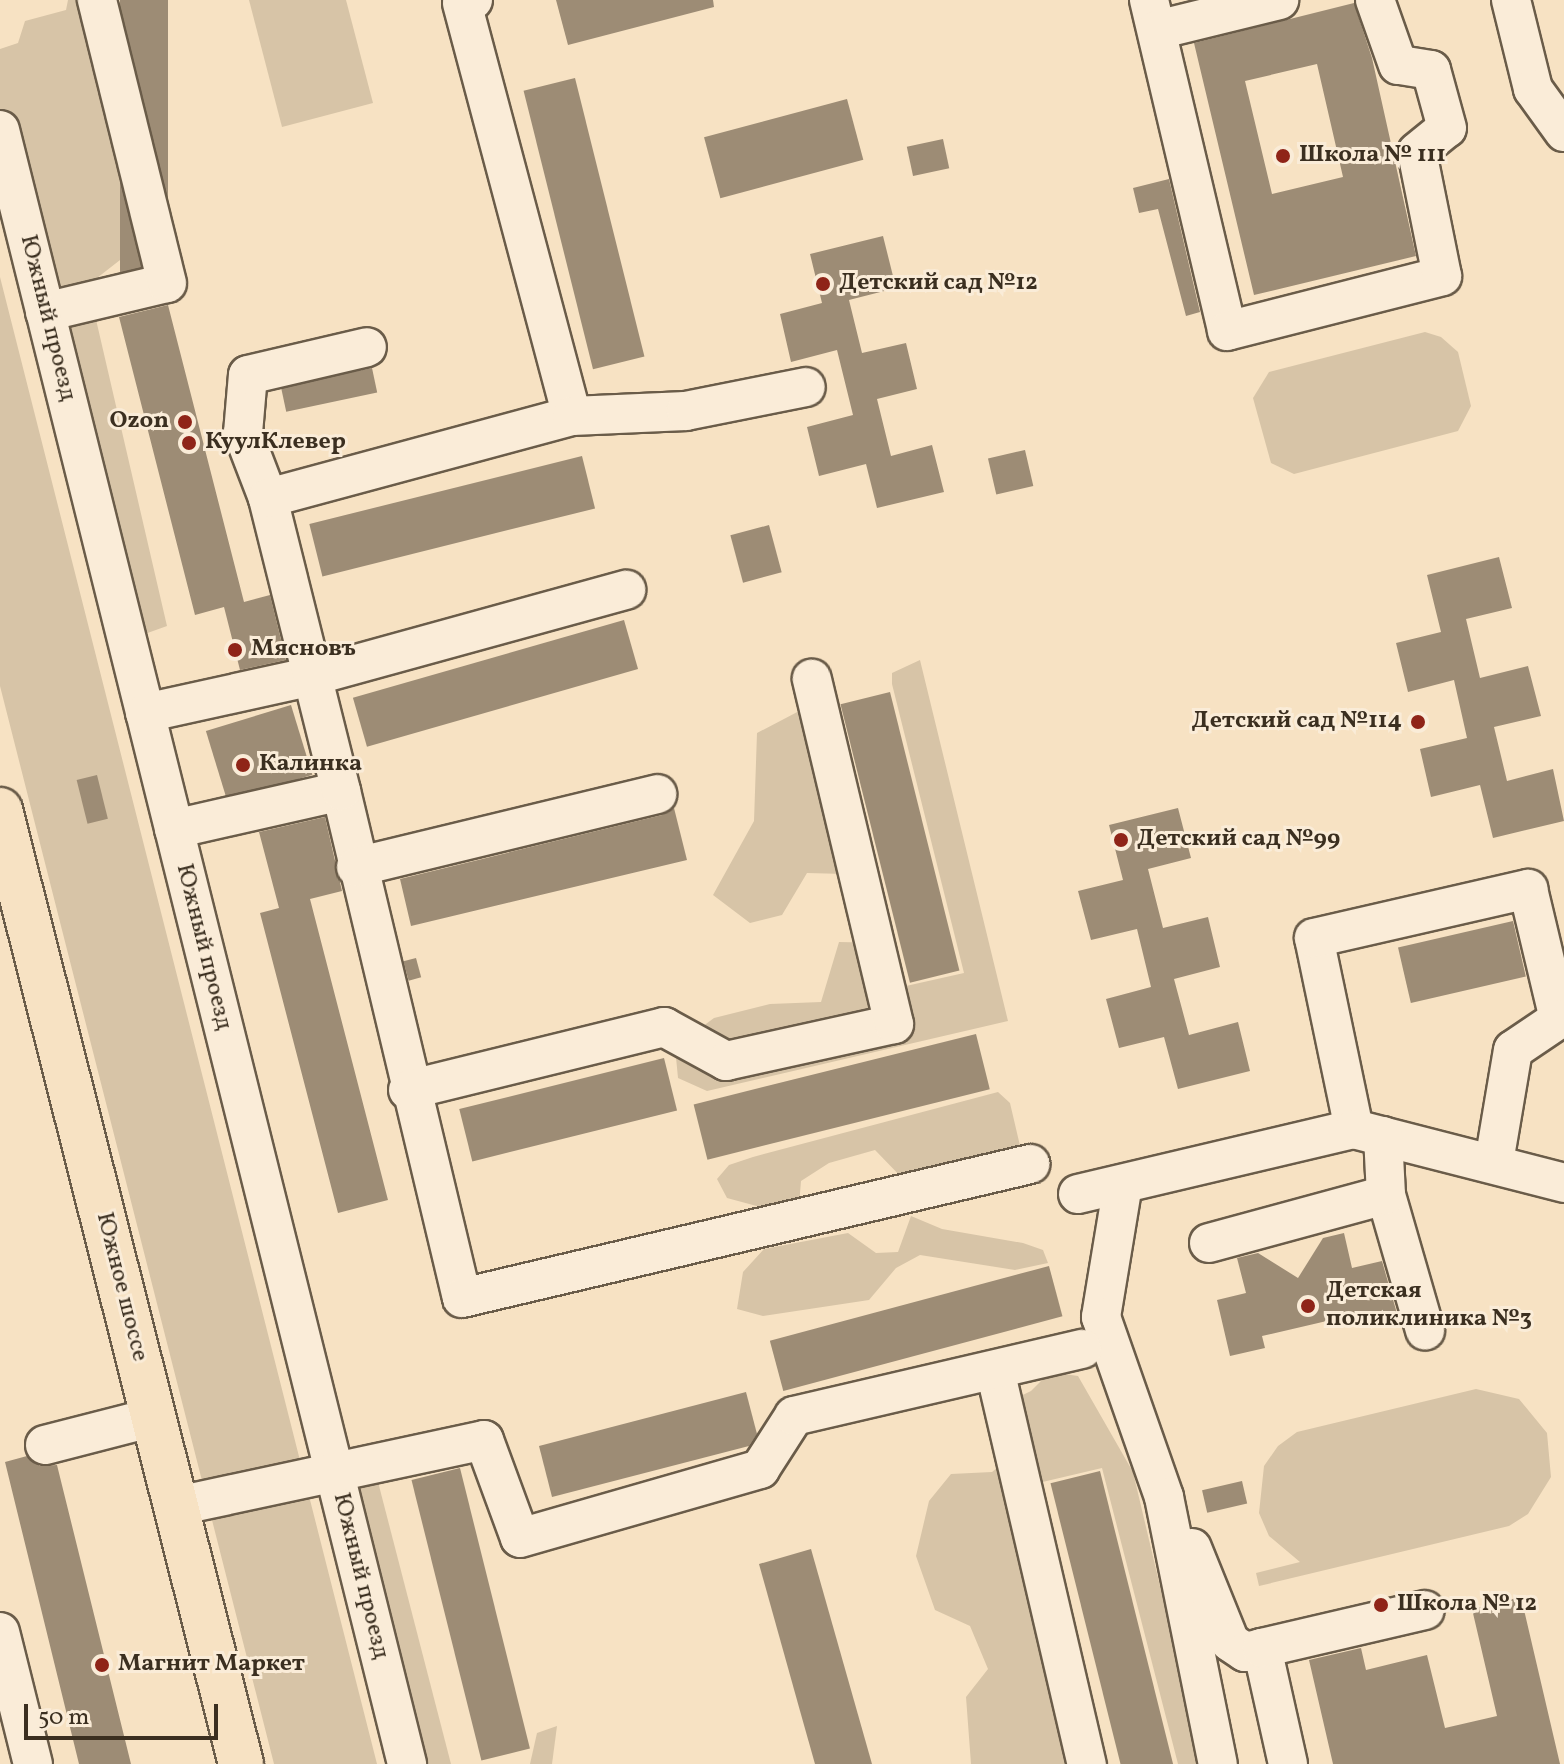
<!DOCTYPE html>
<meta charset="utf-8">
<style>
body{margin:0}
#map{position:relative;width:1564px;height:1764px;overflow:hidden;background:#f7e2c3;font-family:Vollkorn,serif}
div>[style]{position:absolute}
.green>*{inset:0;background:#d7c4a7}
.building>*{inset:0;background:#9d8c75;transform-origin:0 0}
.roads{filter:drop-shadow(2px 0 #6a5c49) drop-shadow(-2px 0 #6a5c49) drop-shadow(0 2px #6a5c49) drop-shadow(0 -2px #6a5c49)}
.minor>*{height:38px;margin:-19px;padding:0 19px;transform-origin:19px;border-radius:19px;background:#faecd8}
.major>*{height:44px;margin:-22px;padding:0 22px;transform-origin:22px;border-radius:22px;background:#f7e2c3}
.dots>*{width:22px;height:22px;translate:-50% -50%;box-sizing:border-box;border:4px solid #faecd8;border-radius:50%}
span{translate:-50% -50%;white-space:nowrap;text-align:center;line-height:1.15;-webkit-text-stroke:6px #faecd8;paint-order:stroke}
.poi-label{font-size:24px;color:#3b2f20;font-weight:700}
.left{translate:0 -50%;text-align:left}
.right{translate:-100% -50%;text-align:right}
.street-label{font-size:24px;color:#3b2f20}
.scale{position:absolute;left:24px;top:1704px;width:194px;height:36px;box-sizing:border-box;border:4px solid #3b2f20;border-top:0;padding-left:10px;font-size:24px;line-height:28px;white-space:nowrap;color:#3b2f20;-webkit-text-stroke:6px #faecd8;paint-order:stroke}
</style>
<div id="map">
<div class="green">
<div style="clip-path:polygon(68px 0,92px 0,147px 239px,88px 285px,167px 626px,128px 640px,0 112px,0 49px,18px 43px,25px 21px,66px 10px)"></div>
<div style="clip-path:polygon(249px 0,346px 0,373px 103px,282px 127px)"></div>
<div style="clip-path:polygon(0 277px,203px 1078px,377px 1764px,274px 1764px,0 686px)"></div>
<div style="clip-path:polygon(1425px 332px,1441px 337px,1458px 352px,1471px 406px,1458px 431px,1294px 474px,1271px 463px,1253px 398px,1269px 372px)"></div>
<div style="clip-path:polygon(920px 660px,1008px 1021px,707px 1091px,678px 1078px,675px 1047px,714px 1018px,770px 1004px,821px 1002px,839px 942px,884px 943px,897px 988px,964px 973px,892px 684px,892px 673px)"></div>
<div style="clip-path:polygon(803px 709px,845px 874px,807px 873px,782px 915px,750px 923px,713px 895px,754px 821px,757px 733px)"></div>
<div style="clip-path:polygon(998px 1092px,1010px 1103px,1021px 1150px,907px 1183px,875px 1150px,829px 1163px,801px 1181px,799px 1206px,771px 1210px,727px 1198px,717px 1179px,729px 1165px,753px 1157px)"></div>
<div style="clip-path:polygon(911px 1216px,942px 1229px,1023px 1243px,1043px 1250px,1048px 1263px,1015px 1270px,920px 1255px,896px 1268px,869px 1300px,763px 1316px,737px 1309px,743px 1272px,764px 1249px,848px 1233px,876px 1253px,898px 1252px)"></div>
<div style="clip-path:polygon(1050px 1372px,1078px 1376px,1133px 1472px,1202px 1764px,1178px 1764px,1102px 1468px,1017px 1488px,1080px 1764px,971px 1764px,966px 1697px,988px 1669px,970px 1626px,935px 1610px,916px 1556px,929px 1501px,951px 1474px,992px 1472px,1003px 1463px,988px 1412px,1031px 1391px)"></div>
<div style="clip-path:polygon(1476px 1389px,1519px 1399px,1547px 1433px,1551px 1477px,1528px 1514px,1509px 1526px,1259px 1586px,1256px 1573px,1300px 1562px,1269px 1536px,1259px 1513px,1264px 1466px,1278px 1446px,1297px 1432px)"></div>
<div style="clip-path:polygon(360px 1476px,377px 1478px,451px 1764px,404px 1764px,348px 1492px)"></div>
<div style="clip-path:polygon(557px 1726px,552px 1764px,530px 1764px,537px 1733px)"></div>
</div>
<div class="building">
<div style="left:120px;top:0;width:48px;height:289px"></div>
<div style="clip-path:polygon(556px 0,713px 0,714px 7px,568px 45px)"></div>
<div style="clip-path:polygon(evenodd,1354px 3px,1372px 58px,1416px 256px,1254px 295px,1194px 43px,1354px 3px,1317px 64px,1343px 177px,1272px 194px,1245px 81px,1317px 64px)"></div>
<div style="left:575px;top:78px;width:287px;height:53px;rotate:76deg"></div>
<div style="left:847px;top:99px;width:63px;height:148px;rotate:75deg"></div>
<div style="left:943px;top:139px;width:30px;height:37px;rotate:78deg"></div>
<div style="clip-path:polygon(1169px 179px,1200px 312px,1186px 316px,1158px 209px,1139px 213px,1133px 188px)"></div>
<div style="clip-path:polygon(883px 236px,896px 288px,849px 300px,862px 353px,906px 343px,917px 389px,877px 399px,891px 456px,932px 445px,944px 492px,877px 508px,866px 464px,819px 476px,807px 427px,853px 415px,837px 350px,791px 362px,780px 314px,822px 303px,810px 254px)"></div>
<div style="clip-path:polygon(168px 305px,244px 602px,270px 595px,286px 660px,240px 670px,224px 607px,195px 615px,119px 317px)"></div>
<div style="left:372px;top:368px;width:25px;height:93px;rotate:78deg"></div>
<div style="left:1025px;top:450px;width:37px;height:38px;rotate:77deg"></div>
<div style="left:582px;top:456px;width:54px;height:281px;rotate:76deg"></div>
<div style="left:769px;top:525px;width:49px;height:40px;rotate:75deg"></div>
<div style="clip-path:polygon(1499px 557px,1512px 608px,1466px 619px,1480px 678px,1528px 666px,1541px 716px,1494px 727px,1507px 781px,1553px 769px,1564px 821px,1493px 838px,1480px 785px,1431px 797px,1420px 749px,1467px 738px,1454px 680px,1408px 692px,1396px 643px,1441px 632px,1427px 575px)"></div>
<div style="left:624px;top:620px;width:51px;height:282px;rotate:74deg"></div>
<div style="left:890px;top:692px;width:287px;height:51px;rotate:76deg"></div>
<div style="left:291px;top:705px;width:73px;height:89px;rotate:73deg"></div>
<div style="left:97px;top:775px;width:45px;height:21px;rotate:76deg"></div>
<div style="clip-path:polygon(674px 808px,687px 860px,411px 926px,400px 879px,662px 815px)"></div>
<div style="clip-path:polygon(1178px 808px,1191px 858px,1148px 869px,1163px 928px,1208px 917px,1220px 967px,1174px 979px,1189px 1035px,1238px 1022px,1250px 1071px,1178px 1089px,1164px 1037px,1119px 1048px,1106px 999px,1151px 987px,1137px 929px,1091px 940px,1078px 891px,1123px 880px,1109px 825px)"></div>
<div style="clip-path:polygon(325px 817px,342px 891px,310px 899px,388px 1200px,338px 1213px,260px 913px,279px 908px,259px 832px)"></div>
<div style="left:1513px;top:921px;width:57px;height:118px;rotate:77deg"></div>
<div style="left:416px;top:958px;width:20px;height:13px;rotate:75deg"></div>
<div style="left:976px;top:1034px;width:57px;height:291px;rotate:76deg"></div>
<div style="left:664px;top:1058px;width:54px;height:211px;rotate:76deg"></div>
<div style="clip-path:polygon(1344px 1233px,1352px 1268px,1382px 1261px,1398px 1317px,1364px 1325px,1361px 1313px,1262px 1336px,1265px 1348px,1230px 1356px,1217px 1300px,1246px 1293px,1237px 1258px,1258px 1253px,1298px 1278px,1323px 1238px)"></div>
<div style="left:1049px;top:1266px;width:52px;height:289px;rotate:75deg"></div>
<div style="clip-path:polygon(746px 1392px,757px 1434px,749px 1446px,552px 1497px,539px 1446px)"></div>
<div style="clip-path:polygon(27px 1456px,40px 1466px,57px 1465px,131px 1764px,79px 1764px,5px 1462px)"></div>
<div style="left:460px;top:1468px;width:289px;height:50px;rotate:76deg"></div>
<div style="left:1100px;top:1471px;width:302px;height:51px;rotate:76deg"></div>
<div style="left:1242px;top:1481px;width:23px;height:41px;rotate:77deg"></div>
<div style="clip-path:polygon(811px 1549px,872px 1764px,815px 1764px,802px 1718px,759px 1564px)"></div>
<div style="clip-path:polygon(1521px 1597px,1560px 1764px,1333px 1764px,1309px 1660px,1361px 1648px,1366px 1670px,1427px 1655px,1445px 1728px,1497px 1716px,1472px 1609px)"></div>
</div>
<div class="roads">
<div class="minor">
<div style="left:473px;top:0;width:11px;rotate:165deg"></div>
<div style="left:462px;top:3px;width:427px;rotate:75.1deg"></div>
<div style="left:1149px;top:0;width:340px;rotate:76.7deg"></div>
<div style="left:1227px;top:331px;width:222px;rotate:-14.3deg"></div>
<div style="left:1442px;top:276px;width:126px;rotate:-101.4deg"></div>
<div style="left:1417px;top:152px;width:38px;rotate:-39deg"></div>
<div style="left:1447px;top:128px;width:60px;rotate:-105.4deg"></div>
<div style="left:1431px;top:70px;width:33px;rotate:-171deg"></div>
<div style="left:1398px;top:65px;width:69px;rotate:-109.5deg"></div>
<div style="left:1511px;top:0;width:92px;rotate:76.1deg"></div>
<div style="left:1533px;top:89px;width:53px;rotate:54.2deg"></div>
<div style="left:1157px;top:30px;width:126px;rotate:-13.8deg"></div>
<div style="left:0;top:130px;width:1684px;rotate:76.01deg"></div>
<div style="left:45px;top:312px;width:125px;rotate:-13.4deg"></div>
<div style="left:167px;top:283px;width:292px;rotate:-103.9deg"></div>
<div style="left:268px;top:498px;width:70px;rotate:-111deg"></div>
<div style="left:243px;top:433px;width:58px;rotate:-85.1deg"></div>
<div style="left:248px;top:375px;width:122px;rotate:-13.2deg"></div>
<div style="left:145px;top:713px;width:172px;rotate:-12.4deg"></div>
<div style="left:313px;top:676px;width:325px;rotate:-15.4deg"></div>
<div style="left:341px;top:791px;width:521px;rotate:76.58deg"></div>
<div style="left:462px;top:1298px;width:584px;rotate:-13.27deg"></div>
<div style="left:174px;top:829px;width:171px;rotate:-12.8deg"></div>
<div style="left:341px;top:791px;width:302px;rotate:-104deg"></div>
<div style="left:268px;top:498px;width:315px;rotate:-15.1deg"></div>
<div style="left:572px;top:416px;width:114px;rotate:-2.5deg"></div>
<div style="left:686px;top:411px;width:122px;rotate:-11.3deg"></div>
<div style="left:356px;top:867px;width:310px;rotate:-13.6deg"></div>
<div style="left:408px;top:1090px;width:264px;rotate:-13.8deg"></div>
<div style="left:664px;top:1027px;width:71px;rotate:28.7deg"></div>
<div style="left:726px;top:1061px;width:172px;rotate:-12.4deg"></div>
<div style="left:894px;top:1024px;width:355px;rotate:-103.4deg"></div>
<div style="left:1354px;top:1129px;width:195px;rotate:-101.8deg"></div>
<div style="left:1314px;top:938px;width:220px;rotate:-12.9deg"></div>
<div style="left:1528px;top:889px;width:134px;rotate:76.6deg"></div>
<div style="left:1559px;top:1019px;width:55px;rotate:146deg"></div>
<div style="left:1513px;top:1050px;width:114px;rotate:99.6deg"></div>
<div style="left:1123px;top:1184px;width:135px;rotate:99.4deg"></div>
<div style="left:1101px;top:1317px;width:191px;rotate:70.7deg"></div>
<div style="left:1164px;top:1497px;width:272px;rotate:78.6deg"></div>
<div style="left:1078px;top:1194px;width:284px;rotate:-13.3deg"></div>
<div style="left:1354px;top:1129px;width:217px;rotate:14.4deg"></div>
<div style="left:1386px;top:1195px;width:141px;rotate:73.9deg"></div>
<div style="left:1209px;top:1243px;width:183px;rotate:-15.2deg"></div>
<div style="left:1386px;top:1195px;width:59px;rotate:-92.9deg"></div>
<div style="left:995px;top:1370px;width:405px;rotate:76.9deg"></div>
<div style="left:45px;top:1445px;width:113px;rotate:-14.4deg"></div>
<div style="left:177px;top:1506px;width:314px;rotate:-12.1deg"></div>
<div style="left:484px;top:1440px;width:104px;rotate:69.8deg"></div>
<div style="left:520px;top:1538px;width:250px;rotate:-16deg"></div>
<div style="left:760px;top:1469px;width:63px;rotate:-57.3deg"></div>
<div style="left:794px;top:1416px;width:296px;rotate:-13.1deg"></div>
<div style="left:1192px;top:1548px;width:101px;rotate:68deg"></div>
<div style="left:1230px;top:1642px;width:18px;rotate:34deg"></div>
<div style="left:1245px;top:1652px;width:17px;rotate:-13deg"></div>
<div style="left:0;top:1632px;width:136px;rotate:76deg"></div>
<div style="left:1288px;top:1764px;width:119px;rotate:-102.6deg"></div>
<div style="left:1262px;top:1648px;width:167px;rotate:-13.1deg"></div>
</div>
<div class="major">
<div style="left:0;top:810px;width:984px;rotate:75.82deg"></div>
</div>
</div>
<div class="dots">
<div style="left:1283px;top:156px;background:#8f2418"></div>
<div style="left:823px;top:284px;background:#8f2418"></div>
<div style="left:185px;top:422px;background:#8f2418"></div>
<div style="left:189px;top:443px;background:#8f2418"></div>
<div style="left:235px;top:650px;background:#8f2418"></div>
<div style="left:1418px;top:722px;background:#8f2418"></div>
<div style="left:243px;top:765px;background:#8f2418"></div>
<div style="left:1121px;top:840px;background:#8f2418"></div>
<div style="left:1308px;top:1306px;background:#8f2418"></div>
<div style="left:1381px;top:1605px;background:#8f2418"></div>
<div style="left:102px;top:1665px;background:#8f2418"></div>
</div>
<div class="poi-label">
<span class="left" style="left:1299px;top:156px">Школа № 111</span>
<span class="left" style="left:839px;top:284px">Детский сад №12</span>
<span class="right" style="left:169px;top:422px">Ozon</span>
<span class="left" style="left:205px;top:443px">КуулКлевер</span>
<span class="left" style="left:251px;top:650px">Мясновъ</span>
<span class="right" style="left:1402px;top:722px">Детский сад №114</span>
<span class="left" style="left:259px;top:765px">Калинка</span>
<span class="left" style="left:1137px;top:840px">Детский сад №99</span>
<span class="left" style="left:1326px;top:1306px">Детская<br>поликлиника №3</span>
<span class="left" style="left:1397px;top:1605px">Школа № 12</span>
<span class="left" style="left:118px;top:1665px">Магнит Маркет</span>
</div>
<div class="street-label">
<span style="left:47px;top:318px;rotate:76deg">Южный проезд</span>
<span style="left:203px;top:947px;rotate:76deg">Южный проезд</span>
<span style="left:121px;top:1287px;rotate:76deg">Южное шоссе</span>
<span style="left:360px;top:1576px;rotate:76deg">Южный проезд</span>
</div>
<div class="scale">50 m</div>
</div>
